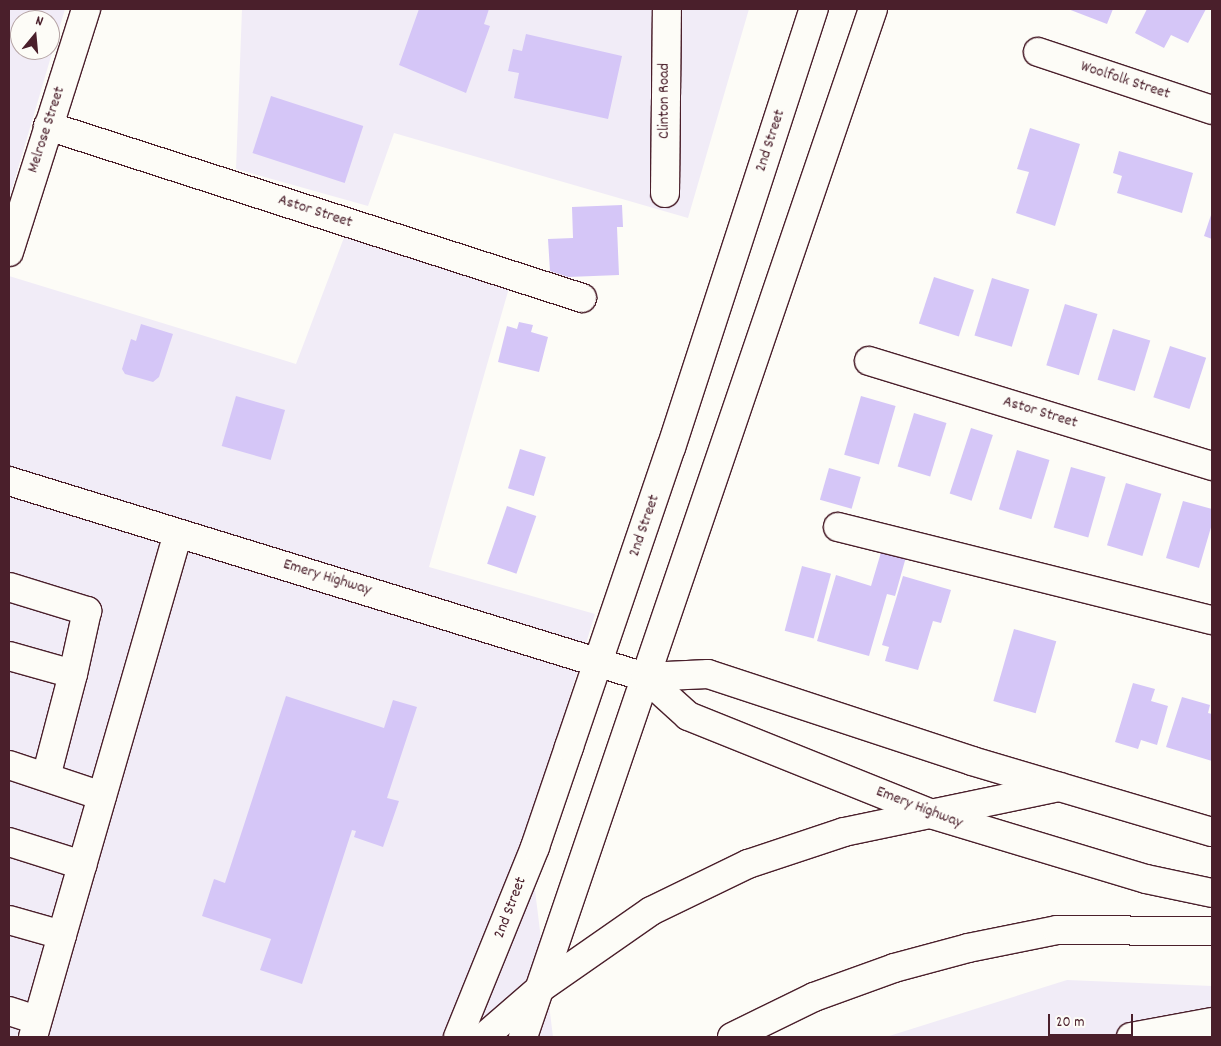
<!DOCTYPE html>
<style>
body{margin:0}
#map{position:relative;width:1221px;height:1046px;overflow:hidden;background:#fdfcf7;font-family:Dekko,sans-serif}
div>[style]{position:absolute}
.built>*{inset:0;background:#f1ecf7}
.building>*{inset:0;background:#d5c6f7;transform-origin:0 0}
.roads{filter:drop-shadow(1px 0 #4a1f2b) drop-shadow(-1px 0 #4a1f2b) drop-shadow(0 1px #4a1f2b) drop-shadow(0 -1px #4a1f2b)}
.minor>*{height:28px;margin:-14px;padding:0 14px;transform-origin:14px;border-radius:14px;background:#fdfcf7}
.major>*{height:28px;margin:-14px;padding:0 14px;transform-origin:14px;border-radius:14px;background:#fdfcf7}
.highway>*{height:28px;margin:-14px;padding:0 14px;transform-origin:14px;border-radius:14px;background:#fdfcf7}
span{translate:-50% -50%;white-space:nowrap;text-align:center;line-height:1.15;-webkit-text-stroke:4.5px #fdfcf7;paint-order:stroke}
.street-label{font-size:16px;color:#4a1f2b}
.frame{position:absolute;inset:0;border:10px solid #4a1f2b;pointer-events:none}
.north{position:absolute;left:10px;top:10px;width:50px;height:50px;box-sizing:border-box;background:#fdfcf7;border:1px solid #b5a4a5;border-radius:50%;rotate:17deg;font-size:14px;font-weight:700;line-height:20px;text-align:center;color:#4a1f2b}
.north::after{content:'';display:block;margin:auto;width:18px;height:22px;background:#4a1f2b;clip-path:polygon(50% 0,100% 100%,50% 72%,0 100%)}
.scale{position:absolute;left:1048px;top:1014px;width:85px;height:22px;box-sizing:border-box;border:2px solid #4a1f2b;border-top:0;padding-left:6px;font-size:15px;line-height:18px;white-space:nowrap;color:#4a1f2b;-webkit-text-stroke:4px #fdfcf7;paint-order:stroke}
</style>
<div id="map">
<div class="built">
<div style="clip-path:polygon(evenodd,9px 9px,65px 9px,9px 199px,9px 9px,20px 20px,50px 20px,50px 50px,20px 50px,20px 20px)"></div>
<div style="clip-path:polygon(242px 9px,749px 9px,688px 218px,394px 133px,368px 206px,236px 169px)"></div>
<div style="clip-path:polygon(345px 235px,509px 288px,429px 567px,595px 614px,528px 833px,553px 1037px,9px 1037px,9px 276px,296px 364px)"></div>
<div style="clip-path:polygon(1067px 980px,1212px 986px,1212px 1037px,886px 1037px)"></div>
</div>
<div class="building">
<div style="clip-path:polygon(419px 9px,489px 9px,484px 24px,490px 26px,466px 93px,399px 65px)"></div>
<div style="clip-path:polygon(1068px 9px,1113px 9px,1107px 24px)"></div>
<div style="clip-path:polygon(1147px 9px,1206px 9px,1188px 43px,1171px 35px,1164px 48px,1135px 33px)"></div>
<div style="clip-path:polygon(526px 34px,622px 56px,608px 119px,514px 98px,519px 73px,508px 71px,513px 49px,522px 51px)"></div>
<div style="left:271px;top:96px;width:97px;height:60px;rotate:18deg"></div>
<div style="clip-path:polygon(1030px 128px,1080px 144px,1055px 226px,1016px 213px,1029px 172px,1017px 169px)"></div>
<div style="clip-path:polygon(1119px 151px,1193px 173px,1182px 213px,1117px 193px,1122px 176px,1113px 173px)"></div>
<div style="clip-path:polygon(622px 205px,623px 227px,617px 227px,619px 275px,568px 277px,550px 271px,548px 239px,573px 238px,572px 207px)"></div>
<div style="clip-path:polygon(1212px 212px,1212px 239px,1204px 236px)"></div>
<div style="left:934px;top:277px;width:42px;height:49px;rotate:18deg"></div>
<div style="left:992px;top:278px;width:39px;height:60px;rotate:17deg"></div>
<div style="left:1065px;top:304px;width:34px;height:64px;rotate:17deg"></div>
<div style="clip-path:polygon(519px 322px,533px 325px,531px 332px,548px 337px,539px 372px,498px 362px,507px 326px,517px 329px)"></div>
<div style="clip-path:polygon(141px 324px,173px 334px,159px 377px,153px 382px,125px 374px,122px 369px,131px 339px,136px 341px)"></div>
<div style="left:1113px;top:329px;width:39px;height:53px;rotate:17deg"></div>
<div style="left:1170px;top:346px;width:38px;height:54px;rotate:18deg"></div>
<div style="left:236px;top:396px;width:51px;height:52px;rotate:16deg"></div>
<div style="left:861px;top:396px;width:36px;height:61px;rotate:16deg"></div>
<div style="left:914px;top:413px;width:34px;height:56px;rotate:17deg"></div>
<div style="left:971px;top:428px;width:23px;height:69px;rotate:18deg"></div>
<div style="left:520px;top:449px;width:27px;height:41px;rotate:17deg"></div>
<div style="left:1017px;top:450px;width:34px;height:62px;rotate:17deg"></div>
<div style="left:1071px;top:467px;width:36px;height:63px;rotate:16deg"></div>
<div style="left:829px;top:468px;width:33px;height:33px;rotate:16deg"></div>
<div style="left:1126px;top:483px;width:37px;height:65px;rotate:17deg"></div>
<div style="clip-path:polygon(1183px 501px,1212px 509px,1212px 524px,1199px 568px,1166px 558px)"></div>
<div style="left:507px;top:506px;width:31px;height:61px;rotate:19deg"></div>
<div style="clip-path:polygon(882px 549px,906px 557px,895px 596px,887px 594px,869px 656px,817px 641px,836px 575px,871px 586px)"></div>
<div style="left:802px;top:566px;width:30px;height:67px;rotate:15deg"></div>
<div style="clip-path:polygon(903px 576px,951px 590px,941px 623px,933px 621px,918px 670px,885px 661px,889px 647px,882px 645px)"></div>
<div style="left:1014px;top:629px;width:44px;height:75px;rotate:16deg"></div>
<div style="clip-path:polygon(1133px 683px,1155px 689px,1151px 701px,1168px 706px,1157px 745px,1141px 740px,1138px 749px,1115px 742px)"></div>
<div style="clip-path:polygon(286px 696px,384px 728px,393px 700px,417px 707px,387px 798px,399px 801px,383px 847px,354px 837px,356px 831px,352px 830px,302px 984px,260px 970px,271px 939px,202px 916px,214px 879px,225px 883px)"></div>
<div style="clip-path:polygon(1182px 697px,1210px 705px,1208px 713px,1212px 714px,1212px 761px,1166px 747px)"></div>
</div>
<div class="roads">
<div class="minor">
<div style="left:1038px;top:52px;width:183px;rotate:18.4deg"></div>
<div style="left:48px;top:126px;width:561px;rotate:17.85deg"></div>
<div style="left:665px;top:193px;width:184px;rotate:-89.4deg"></div>
<div style="left:9px;top:252px;width:255px;rotate:-72.4deg"></div>
<div style="left:869px;top:361px;width:359px;rotate:17deg"></div>
<div style="left:838px;top:527px;width:385px;rotate:14deg"></div>
<div style="left:9px;top:587px;width:82px;rotate:17.1deg"></div>
<div style="left:87px;top:611px;width:65px;rotate:102.5deg"></div>
<div style="left:9px;top:656px;width:66px;rotate:15.7deg"></div>
<div style="left:73px;top:674px;width:106px;rotate:104.7deg"></div>
<div style="left:9px;top:765px;width:98px;rotate:18.4deg"></div>
<div style="left:9px;top:842px;width:77px;rotate:17.5deg"></div>
<div style="left:9px;top:920px;width:55px;rotate:15.8deg"></div>
<div style="left:62px;top:935px;width:418px;rotate:-73.9deg"></div>
<div style="left:9px;top:1011px;width:29px;rotate:18deg"></div>
<div style="left:33px;top:1037px;width:106px;rotate:-74.1deg"></div>
<div style="left:1131px;top:1037px;width:82px;rotate:-10.5deg"></div>
</div>
<div class="major">
<div style="left:458px;top:1037px;width:205px;rotate:-67.9deg"></div>
<div style="left:535px;top:847px;width:106px;rotate:-71.2deg"></div>
<div style="left:569px;top:747px;width:316px;rotate:-71.2deg"></div>
<div style="left:671px;top:448px;width:462px;rotate:-72deg"></div>
<div style="left:523px;top:1037px;width:1086px;rotate:-71.2deg"></div>
</div>
<div class="highway">
<div style="left:9px;top:481px;width:666px;rotate:17.13deg"></div>
<div style="left:645px;top:677px;width:63px;rotate:-2.7deg"></div>
<div style="left:708px;top:674px;width:278px;rotate:18.2deg"></div>
<div style="left:972px;top:761px;width:250px;rotate:16.5deg"></div>
<div style="left:645px;top:677px;width:58px;rotate:42.2deg"></div>
<div style="left:688px;top:716px;width:265px;rotate:21.9deg"></div>
<div style="left:934px;top:815px;width:221px;rotate:16.8deg"></div>
<div style="left:1146px;top:879px;width:67px;rotate:12deg"></div>
<div style="left:484px;top:1037px;width:77px;rotate:-40.8deg"></div>
<div style="left:542px;top:987px;width:133px;rotate:-34.9deg"></div>
<div style="left:651px;top:911px;width:108px;rotate:-25.9deg"></div>
<div style="left:748px;top:864px;width:101px;rotate:-18.4deg"></div>
<div style="left:844px;top:832px;width:220px;rotate:-11.8deg"></div>
<div style="left:732px;top:1037px;width:91px;rotate:-26deg"></div>
<div style="left:814px;top:997px;width:85px;rotate:-19.9deg"></div>
<div style="left:894px;top:968px;width:77px;rotate:-15.1deg"></div>
<div style="left:968px;top:948px;width:91px;rotate:-11.4deg"></div>
<div style="left:1057px;top:930px;width:155px;rotate:0.4deg"></div>
</div>
</div>
<div class="street-label">
<span style="left:1125px;top:81px;rotate:18deg">Woolfolk Street</span>
<span style="left:665px;top:101px;rotate:-90deg">Clinton Road</span>
<span style="left:47px;top:130px;rotate:-72deg">Melrose Street</span>
<span style="left:771px;top:141px;rotate:-72deg">2nd Street</span>
<span style="left:315px;top:212px;rotate:18deg">Astor Street</span>
<span style="left:1040px;top:413px;rotate:17deg">Astor Street</span>
<span style="left:645px;top:526px;rotate:-71deg">2nd Street</span>
<span style="left:327px;top:578px;rotate:17deg">Emery Highway</span>
<span style="left:919px;top:808px;rotate:21deg">Emery Highway</span>
<span style="left:511px;top:908px;rotate:-69deg">2nd Street</span>
</div>
<div class="frame"></div>
<div class="north">N</div>
<div class="scale">20 m</div>
</div>
